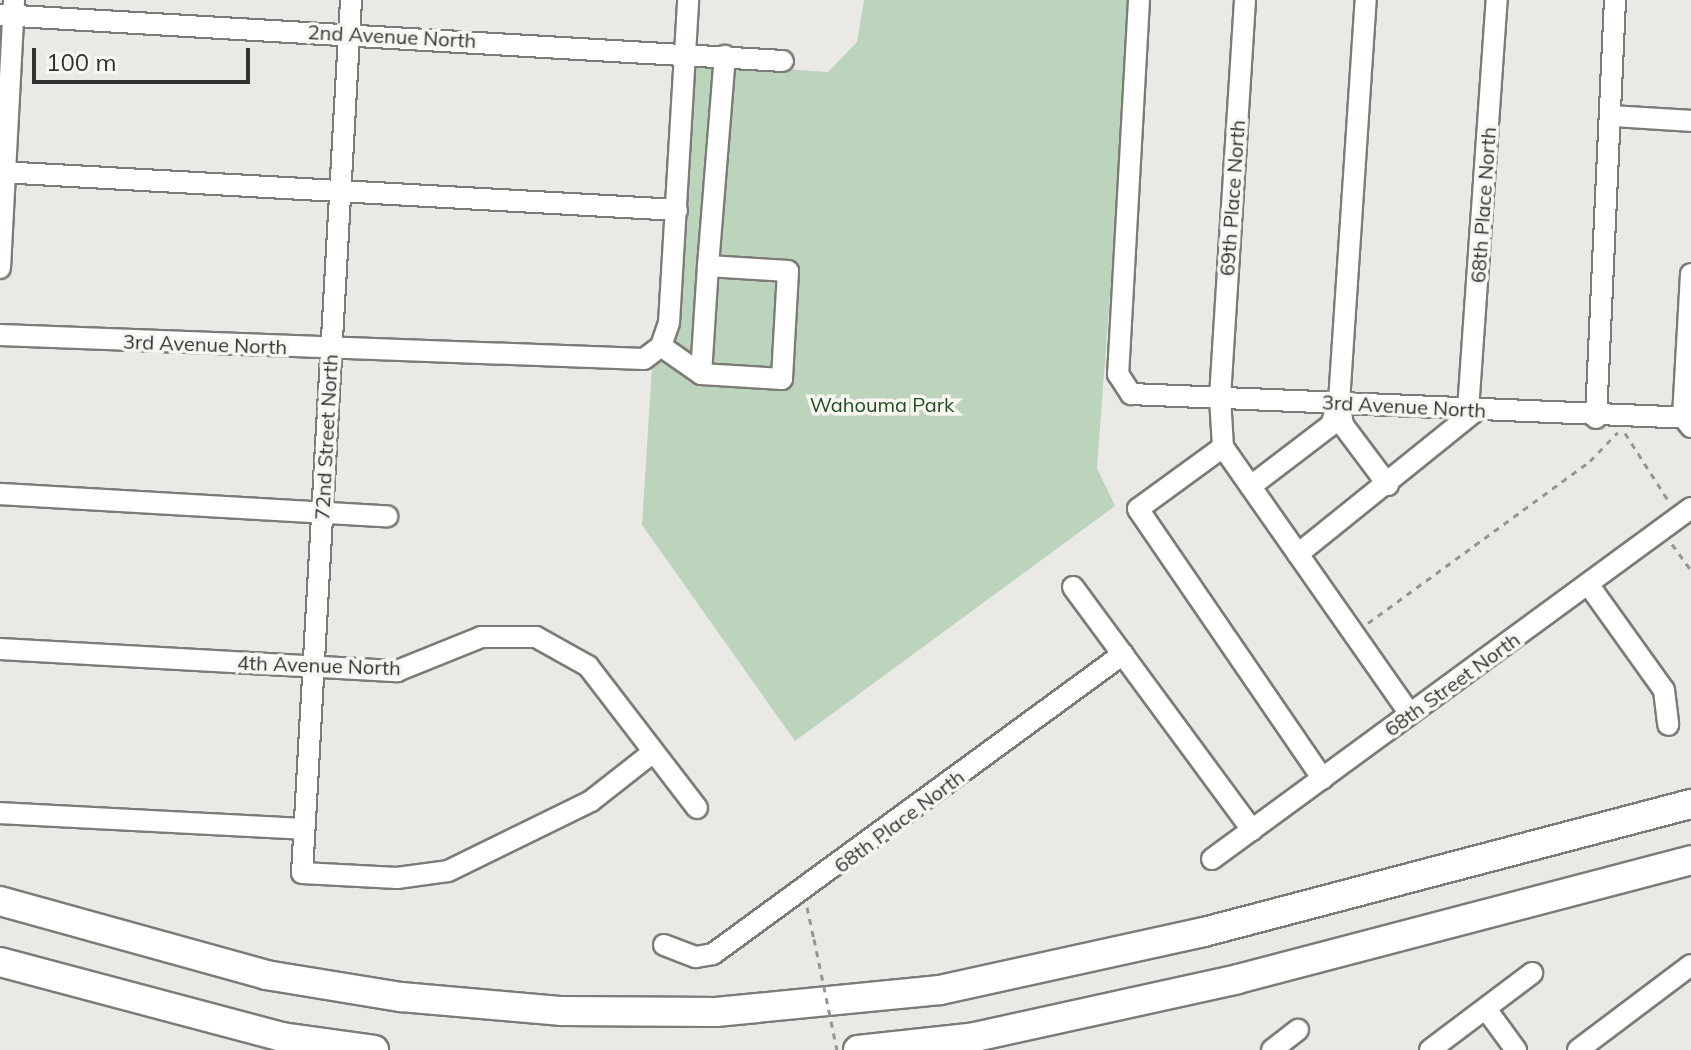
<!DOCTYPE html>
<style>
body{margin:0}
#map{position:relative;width:1691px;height:1050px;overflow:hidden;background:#eae9e5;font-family:Mulish,sans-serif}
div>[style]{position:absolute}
.green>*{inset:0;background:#bdd4bc}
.path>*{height:3px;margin-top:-1.5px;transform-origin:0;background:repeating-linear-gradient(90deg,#969592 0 6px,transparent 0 12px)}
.roads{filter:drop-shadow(2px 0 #7d7b78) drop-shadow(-2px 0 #7d7b78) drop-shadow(0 2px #7d7b78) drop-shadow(0 -2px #7d7b78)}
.minor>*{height:20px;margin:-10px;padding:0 10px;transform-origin:10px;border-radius:10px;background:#fff}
.highway>*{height:28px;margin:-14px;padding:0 14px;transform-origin:14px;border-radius:14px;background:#fff}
.path-bridge>*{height:3px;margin-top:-1.5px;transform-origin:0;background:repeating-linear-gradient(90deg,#969592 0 6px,transparent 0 12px)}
span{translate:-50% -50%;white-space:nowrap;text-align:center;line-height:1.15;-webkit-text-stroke:7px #f8f6f2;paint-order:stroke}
.street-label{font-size:20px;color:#333231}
.park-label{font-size:20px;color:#1f4e20}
.scale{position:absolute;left:32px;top:48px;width:218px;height:36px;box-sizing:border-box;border:4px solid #333231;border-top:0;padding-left:10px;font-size:24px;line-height:28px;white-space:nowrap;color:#333231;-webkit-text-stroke:6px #f8f6f2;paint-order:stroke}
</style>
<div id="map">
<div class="green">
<div style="clip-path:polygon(864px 0,1132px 0,1097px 468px,1115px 506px,795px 741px,642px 525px,652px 367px,671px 342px,694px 63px,828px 72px,857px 42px)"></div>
</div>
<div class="path">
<div style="left:1625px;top:433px;width:83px;rotate:57.3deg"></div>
<div style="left:1672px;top:544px;width:32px;rotate:54deg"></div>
<div style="left:1368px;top:623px;width:275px;rotate:-36.1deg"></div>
<div style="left:1590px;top:461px;width:40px;rotate:-46deg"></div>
<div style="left:807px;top:907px;width:33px;rotate:78deg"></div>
</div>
<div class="roads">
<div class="minor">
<div style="left:351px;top:0;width:874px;rotate:93.21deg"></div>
<div style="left:302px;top:873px;width:95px;rotate:3deg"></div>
<div style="left:397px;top:878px;width:51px;rotate:-7.8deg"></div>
<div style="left:448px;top:871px;width:159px;rotate:-26.1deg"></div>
<div style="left:591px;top:801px;width:76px;rotate:-38.1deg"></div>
<div style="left:1139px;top:0;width:375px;rotate:93.2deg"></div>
<div style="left:1118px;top:374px;width:24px;rotate:57deg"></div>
<div style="left:1131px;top:394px;width:561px;rotate:2.45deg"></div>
<div style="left:1245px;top:0;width:398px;rotate:93.6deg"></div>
<div style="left:1220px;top:397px;width:50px;rotate:86.6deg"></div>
<div style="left:1223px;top:447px;width:326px;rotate:55deg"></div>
<div style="left:0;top:15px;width:784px;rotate:3.36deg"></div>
<div style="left:1612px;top:116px;width:79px;rotate:3.6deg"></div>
<div style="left:0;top:172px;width:678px;rotate:3.21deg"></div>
<div style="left:708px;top:266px;width:80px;rotate:3.6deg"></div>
<div style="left:788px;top:271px;width:108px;rotate:93.2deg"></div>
<div style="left:782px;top:379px;width:81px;rotate:-176.5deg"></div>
<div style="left:701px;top:374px;width:108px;rotate:-86.3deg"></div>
<div style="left:708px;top:266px;width:211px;rotate:-85.4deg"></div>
<div style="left:0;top:268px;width:268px;rotate:-87deg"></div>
<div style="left:1691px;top:274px;width:143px;rotate:93.2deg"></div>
<div style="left:1683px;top:417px;width:13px;rotate:51deg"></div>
<div style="left:0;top:335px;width:644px;rotate:2.13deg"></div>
<div style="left:644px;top:359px;width:21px;rotate:-37deg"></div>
<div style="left:661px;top:346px;width:24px;rotate:-71deg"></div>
<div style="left:669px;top:323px;width:324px;rotate:-86.6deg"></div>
<div style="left:661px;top:346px;width:49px;rotate:35deg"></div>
<div style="left:1339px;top:402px;width:23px;rotate:80deg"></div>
<div style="left:1343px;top:425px;width:75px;rotate:53.1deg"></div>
<div style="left:1468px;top:410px;width:411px;rotate:-86deg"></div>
<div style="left:1596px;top:418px;width:418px;rotate:-87.4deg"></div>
<div style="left:1223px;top:447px;width:105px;rotate:143.9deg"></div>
<div style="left:1138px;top:509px;width:327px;rotate:55.6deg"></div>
<div style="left:1251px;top:486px;width:101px;rotate:-37.3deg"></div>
<div style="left:1331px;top:425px;width:24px;rotate:-71deg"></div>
<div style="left:1339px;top:402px;width:403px;rotate:-86.2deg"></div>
<div style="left:0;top:494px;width:388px;rotate:3.3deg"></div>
<div style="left:1298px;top:554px;width:231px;rotate:-38.9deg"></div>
<div style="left:1588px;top:584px;width:130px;rotate:54.4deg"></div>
<div style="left:1664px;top:690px;width:35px;rotate:83deg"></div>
<div style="left:1073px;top:587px;width:302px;rotate:53.6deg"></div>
<div style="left:0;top:649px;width:398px;rotate:3.2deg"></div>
<div style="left:397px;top:671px;width:91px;rotate:-22deg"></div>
<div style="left:481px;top:637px;width:55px"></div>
<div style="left:536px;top:637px;width:60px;rotate:29.1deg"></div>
<div style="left:588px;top:666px;width:179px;rotate:52.5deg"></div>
<div style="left:0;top:813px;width:303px;rotate:3deg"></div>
<div style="left:1212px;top:859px;width:594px;rotate:-36.23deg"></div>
<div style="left:664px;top:945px;width:34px;rotate:21deg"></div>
<div style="left:696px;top:957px;width:17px;rotate:-10deg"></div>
<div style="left:713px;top:954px;width:508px;rotate:-36.19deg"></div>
<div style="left:1486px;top:1009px;width:51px;rotate:53.8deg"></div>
<div style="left:1272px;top:1050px;width:33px;rotate:-38deg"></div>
<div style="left:1430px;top:1050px;width:128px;rotate:-37deg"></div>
<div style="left:1578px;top:1050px;width:141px;rotate:-37deg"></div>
</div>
<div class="highway">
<div style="left:0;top:901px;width:276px;rotate:15.5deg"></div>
<div style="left:266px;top:975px;width:137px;rotate:9.3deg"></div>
<div style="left:401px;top:997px;width:162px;rotate:5deg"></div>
<div style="left:562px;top:1011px;width:154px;rotate:0.4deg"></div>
<div style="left:716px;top:1012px;width:225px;rotate:-5.6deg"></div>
<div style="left:940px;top:990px;width:270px;rotate:-12.4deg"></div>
<div style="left:1204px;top:932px;width:504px;rotate:-14.73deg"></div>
<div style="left:0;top:962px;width:292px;rotate:14.9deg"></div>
<div style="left:282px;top:1037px;width:93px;rotate:8deg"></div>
<div style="left:858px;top:1050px;width:118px;rotate:-6.3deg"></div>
<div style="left:975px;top:1037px;width:269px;rotate:-12.4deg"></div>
<div style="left:1238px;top:979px;width:468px;rotate:-14.7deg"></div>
</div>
</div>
<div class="path-bridge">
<div style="left:814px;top:939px;width:113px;rotate:78.3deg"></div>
</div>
<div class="street-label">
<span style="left:392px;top:36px;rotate:3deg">2nd Avenue North</span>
<span style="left:1232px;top:198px;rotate:-86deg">69th Place North</span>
<span style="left:1483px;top:205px;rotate:-86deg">68th Place North</span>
<span style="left:205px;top:344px;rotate:2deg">3rd Avenue North</span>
<span style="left:1404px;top:406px;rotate:3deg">3rd Avenue North</span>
<span style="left:326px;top:437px;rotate:-87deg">72nd Street North</span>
<span style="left:319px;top:665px;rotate:2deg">4th Avenue North</span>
<span style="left:1452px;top:684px;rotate:-36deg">68th Street North</span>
<span style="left:899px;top:821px;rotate:-37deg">68th Place North</span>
</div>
<div class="park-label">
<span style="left:882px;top:404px">Wahouma Park</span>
</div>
<div class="scale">100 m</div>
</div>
